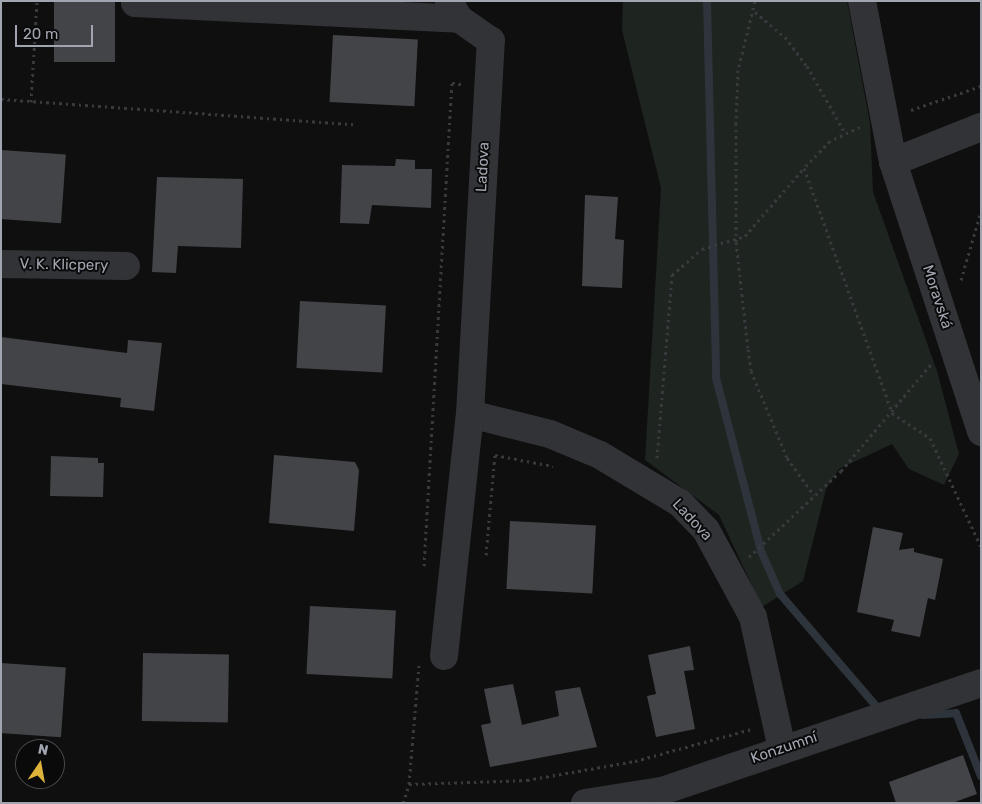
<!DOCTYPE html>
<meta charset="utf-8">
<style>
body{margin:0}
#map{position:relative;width:982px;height:804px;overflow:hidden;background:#0f0f10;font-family:Rubik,sans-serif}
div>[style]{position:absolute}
.green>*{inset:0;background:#1e241f}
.stream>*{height:8px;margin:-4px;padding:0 4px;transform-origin:4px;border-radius:4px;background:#2e343b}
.building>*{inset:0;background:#434448;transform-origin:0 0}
.path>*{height:3px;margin-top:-1.5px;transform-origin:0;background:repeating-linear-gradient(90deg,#393a3d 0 2.5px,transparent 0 6.5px)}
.street>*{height:28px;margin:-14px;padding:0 14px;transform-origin:14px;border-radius:14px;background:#323337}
span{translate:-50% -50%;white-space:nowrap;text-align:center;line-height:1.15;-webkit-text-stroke:4px #0a0a0b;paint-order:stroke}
.street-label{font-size:15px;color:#a1a5b0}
.frame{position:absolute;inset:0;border:2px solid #a1a5b0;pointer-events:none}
.north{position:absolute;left:15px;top:739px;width:50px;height:50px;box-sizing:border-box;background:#0a0a0b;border:1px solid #46484d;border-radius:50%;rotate:12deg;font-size:14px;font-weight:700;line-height:20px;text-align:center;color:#a1a5b0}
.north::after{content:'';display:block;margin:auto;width:18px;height:22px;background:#ddb33a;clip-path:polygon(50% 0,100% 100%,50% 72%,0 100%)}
.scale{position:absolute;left:15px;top:25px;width:78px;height:22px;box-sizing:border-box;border:2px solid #a1a5b0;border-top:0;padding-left:6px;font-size:15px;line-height:18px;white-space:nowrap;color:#a1a5b0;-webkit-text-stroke:4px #0a0a0b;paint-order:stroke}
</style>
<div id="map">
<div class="green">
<div style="clip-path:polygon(623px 1px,847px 1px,870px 123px,873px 192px,937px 371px,959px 454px,944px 485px,909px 469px,892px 444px,839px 469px,826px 489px,803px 581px,762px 607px,719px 515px,645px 460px,661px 188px,622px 30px)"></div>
</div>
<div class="stream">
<div style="left:707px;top:1px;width:377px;rotate:88.6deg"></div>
<div style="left:716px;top:378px;width:179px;rotate:75.4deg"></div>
<div style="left:761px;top:551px;width:47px;rotate:66.2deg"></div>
<div style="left:780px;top:594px;width:155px;rotate:49.4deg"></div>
<div style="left:923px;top:715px;width:33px;rotate:-3deg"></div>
<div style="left:956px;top:713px;width:68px;rotate:68.4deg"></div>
</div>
<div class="building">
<div style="left:54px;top:1px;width:61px;height:61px"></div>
<div style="left:333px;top:35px;width:85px;height:67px;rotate:3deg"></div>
<div style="left:1px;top:150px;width:65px;height:69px;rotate:4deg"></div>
<div style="clip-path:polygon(396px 159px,415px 160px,415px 169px,432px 169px,431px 208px,372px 205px,369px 224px,340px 223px,342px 165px,395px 166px)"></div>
<div style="clip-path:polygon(157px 177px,243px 179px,241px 248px,178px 246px,176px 273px,152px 272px)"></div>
<div style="clip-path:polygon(585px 195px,618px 197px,615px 239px,624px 240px,622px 288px,582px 286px)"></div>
<div style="left:300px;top:301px;width:86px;height:67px;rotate:3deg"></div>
<div style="clip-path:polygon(1px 337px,127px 353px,128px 340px,162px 343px,154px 411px,120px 407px,121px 398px,1px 384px)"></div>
<div style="clip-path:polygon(274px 455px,355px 462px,359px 470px,354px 531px,269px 523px)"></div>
<div style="clip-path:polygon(51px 456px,98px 458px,98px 463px,104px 463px,103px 497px,50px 496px)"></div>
<div style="left:510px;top:521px;width:86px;height:68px;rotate:3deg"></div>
<div style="clip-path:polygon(873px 527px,903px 533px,899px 550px,914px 548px,914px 552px,943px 559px,935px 600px,928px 598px,920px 637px,891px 631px,894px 620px,857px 612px)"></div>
<div style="left:310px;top:606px;width:86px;height:68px;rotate:3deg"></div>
<div style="clip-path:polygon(690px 646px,694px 670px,684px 671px,695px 729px,656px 737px,647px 696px,656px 694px,648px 655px)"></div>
<div style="left:143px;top:653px;width:86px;height:68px;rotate:1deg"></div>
<div style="left:1px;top:663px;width:65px;height:70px;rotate:4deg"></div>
<div style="clip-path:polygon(513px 684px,522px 725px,559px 716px,555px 691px,580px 687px,597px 747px,490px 767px,481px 725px,491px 723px,484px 689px)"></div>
<div style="clip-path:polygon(963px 755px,977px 794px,952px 803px,896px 803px,889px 782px)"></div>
</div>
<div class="path">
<div style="left:755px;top:1px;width:71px;rotate:103.8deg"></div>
<div style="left:738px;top:70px;width:53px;rotate:92.2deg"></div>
<div style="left:736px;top:123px;width:119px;rotate:90deg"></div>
<div style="left:736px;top:242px;width:108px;rotate:83.6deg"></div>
<div style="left:748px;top:349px;width:22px;rotate:82deg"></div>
<div style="left:751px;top:371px;width:94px;rotate:67.5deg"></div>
<div style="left:787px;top:458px;width:46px;rotate:53.9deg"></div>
<div style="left:755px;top:12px;width:39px;rotate:40deg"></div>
<div style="left:785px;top:37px;width:36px;rotate:53deg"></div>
<div style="left:807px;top:66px;width:77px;rotate:60.4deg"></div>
<div style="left:1px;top:99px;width:353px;rotate:4.1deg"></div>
<div style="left:31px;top:102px;width:101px;rotate:-86.6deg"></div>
<div style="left:911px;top:110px;width:74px;rotate:-18.9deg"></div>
<div style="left:860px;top:127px;width:33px;rotate:155deg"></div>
<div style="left:830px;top:141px;width:37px;rotate:134deg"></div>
<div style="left:804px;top:168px;width:260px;rotate:70.2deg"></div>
<div style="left:892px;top:413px;width:45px;rotate:33.3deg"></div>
<div style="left:930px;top:438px;width:120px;rotate:64.9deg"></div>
<div style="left:961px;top:280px;width:72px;rotate:-73.8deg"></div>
<div style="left:657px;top:458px;width:184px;rotate:-85.3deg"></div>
<div style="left:672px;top:275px;width:40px;rotate:-41deg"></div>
<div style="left:702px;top:249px;width:45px;rotate:-16.8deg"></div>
<div style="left:745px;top:236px;width:90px;rotate:-49.1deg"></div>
<div style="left:486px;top:555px;width:100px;rotate:-84.9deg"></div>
<div style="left:495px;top:455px;width:59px;rotate:10.7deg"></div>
<div style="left:749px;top:557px;width:126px;rotate:-43.1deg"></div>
<div style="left:841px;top:471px;width:140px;rotate:-49.9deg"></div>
<div style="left:424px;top:566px;width:484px;rotate:-86.7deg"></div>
<div style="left:452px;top:83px;width:10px;rotate:6deg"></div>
<div style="left:409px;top:784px;width:118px;rotate:-1.9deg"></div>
<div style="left:527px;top:780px;width:110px;rotate:-10deg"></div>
<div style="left:635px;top:761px;width:121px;rotate:-15.3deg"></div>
<div style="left:403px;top:803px;width:20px;rotate:-72deg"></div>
<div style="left:409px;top:784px;width:119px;rotate:-85.2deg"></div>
</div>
<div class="street">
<div style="left:862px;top:1px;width:164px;rotate:79.1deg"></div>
<div style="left:893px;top:162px;width:284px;rotate:71.9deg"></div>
<div style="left:135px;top:3px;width:324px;rotate:2.8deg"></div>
<div style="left:893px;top:162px;width:95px;rotate:-21.7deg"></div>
<div style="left:1px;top:264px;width:125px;rotate:0.9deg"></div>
<div style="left:470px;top:414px;width:82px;rotate:14deg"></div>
<div style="left:550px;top:434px;width:54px;rotate:22.8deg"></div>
<div style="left:600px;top:455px;width:93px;rotate:31deg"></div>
<div style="left:680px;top:503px;width:37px;rotate:46deg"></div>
<div style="left:706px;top:530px;width:99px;rotate:61.6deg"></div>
<div style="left:753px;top:617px;width:135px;rotate:77.6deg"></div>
<div style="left:444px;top:656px;width:243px;rotate:-83.9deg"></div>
<div style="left:470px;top:414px;width:374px;rotate:-86.8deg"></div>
<div style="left:491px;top:41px;width:39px;rotate:-145deg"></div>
<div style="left:459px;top:19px;width:21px;rotate:-119deg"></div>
<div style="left:585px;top:803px;width:78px;rotate:-8.9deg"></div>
<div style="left:662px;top:791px;width:337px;rotate:-18.7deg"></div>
</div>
<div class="street-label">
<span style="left:483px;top:167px;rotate:-87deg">Ladova</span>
<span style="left:64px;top:265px;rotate:1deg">V. K. Klicpery</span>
<span style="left:937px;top:297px;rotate:72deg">Moravská</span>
<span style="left:692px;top:520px;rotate:47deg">Ladova</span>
<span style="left:784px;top:748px;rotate:-19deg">Konzumní</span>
</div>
<div class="frame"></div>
<div class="north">N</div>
<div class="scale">20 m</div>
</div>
